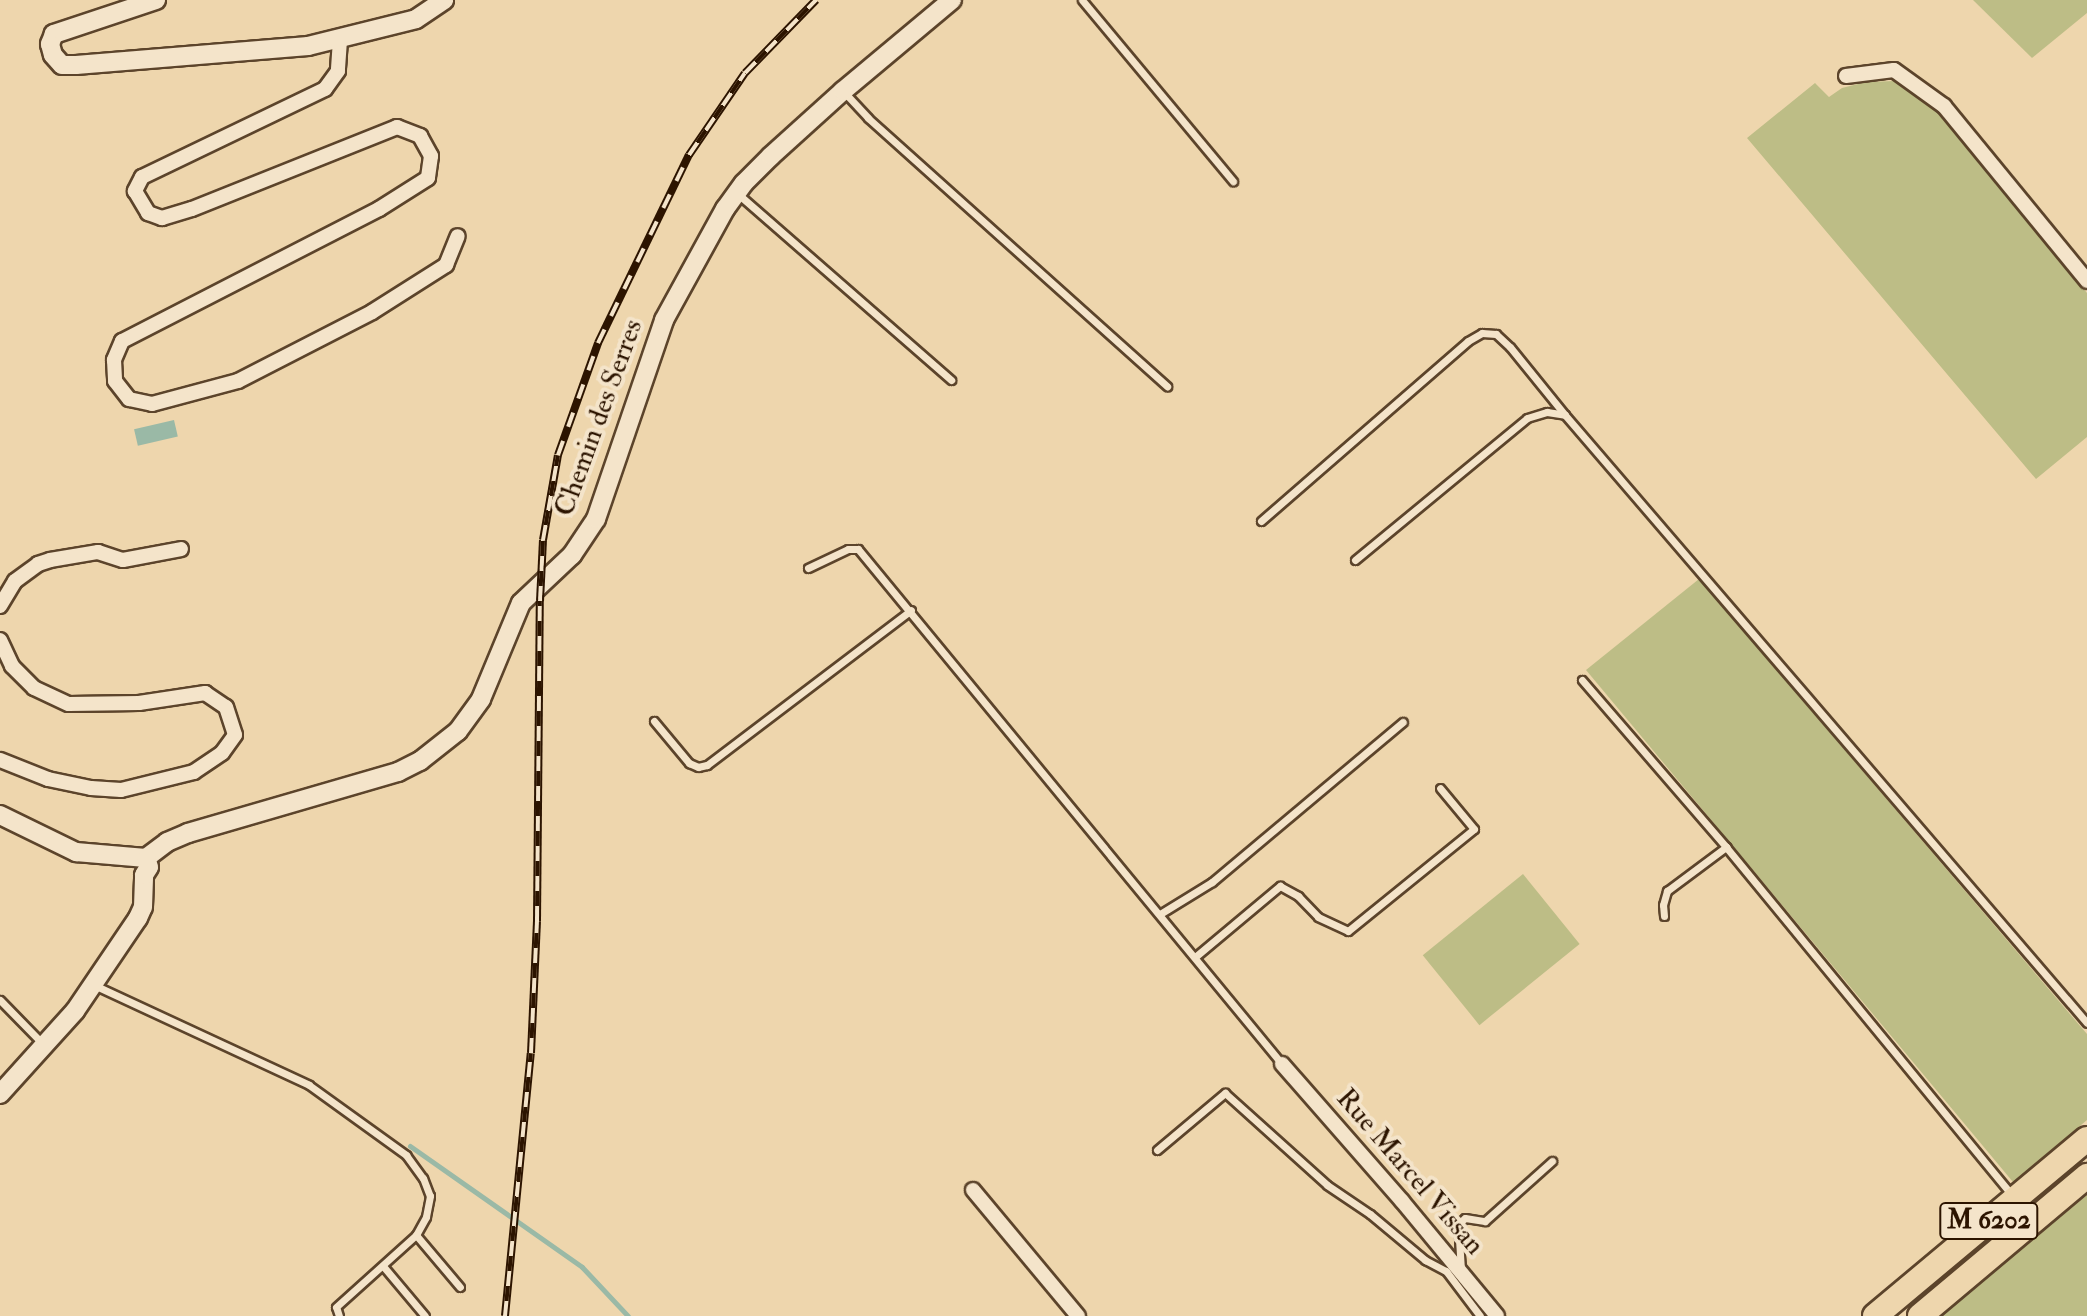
<!DOCTYPE html>
<style>
body{margin:0}
#map{position:relative;width:2087px;height:1316px;overflow:hidden;background:#eed6ad;font-family:"IM FELL Double Pica",serif}
div>[style]{position:absolute}
.green>*{inset:0;background:#bdbd86;transform-origin:0 0}
.water>*{inset:0;background:#9ab9a6;transform-origin:0 0}
.stream>*{height:5px;margin:-2.5px;padding:0 2.5px;transform-origin:2.5px;border-radius:2.5px;background:#9ab9a6}
.roads{filter:drop-shadow(2px 0 #5c442b) drop-shadow(-2px 0 #5c442b) drop-shadow(0 2px #5c442b) drop-shadow(0 -2px #5c442b)}
.service>*{height:7px;margin:-3.5px;padding:0 3.5px;transform-origin:3.5px;border-radius:3.5px;background:#f4e4ca}
.minor>*{height:14px;margin:-7px;padding:0 7px;transform-origin:7px;border-radius:7px;background:#f4e4ca}
.tertiary>*{height:18px;margin:-9px;padding:0 9px;transform-origin:9px;border-radius:9px;background:#f4e4ca}
.primary>*{height:24px;margin:-12px;padding:0 12px;transform-origin:12px;border-radius:12px;background:#eed6ad}
.rail>*{height:8px;margin-top:-4px;transform-origin:0;background:repeating-linear-gradient(90deg,#f4e4ca 0 15px,#2c1400 0 30px);box-sizing:border-box;border-block:2px solid #2c1400}
span{translate:-50% -50%;white-space:nowrap;text-align:center;line-height:1.15;-webkit-text-stroke:8px #f4e4ca;paint-order:stroke}
.shield-label span{padding:2px 6px;background:#f4e4ca;border:2px solid;border-radius:6px;-webkit-text-stroke-width:0}
.shield-label{font-size:26px;color:#2c1400;font-weight:700}
.street-label{font-size:28px;color:#2c1400}
</style>
<div id="map">
<div class="green">
<div style="clip-path:polygon(1973px 0,2087px 0,2087px 13px,2032px 58px)"></div>
<div style="clip-path:polygon(1894px 81px,1918px 94px,1944px 115px,2087px 293px,2087px 437px,2036px 479px,1747px 138px,1815px 83px,1829px 97px,1842px 88px,1866px 82px)"></div>
<div style="clip-path:polygon(1699px 579px,2087px 1034px,2087px 1120px,2013px 1182px,1586px 670px)"></div>
<div style="left:1523px;top:874px;width:90px;height:129px;rotate:51deg"></div>
<div style="clip-path:polygon(2087px 1195px,2087px 1316px,1942px 1316px,2046px 1229px)"></div>
</div>
<div class="water">
<div style="left:174px;top:420px;width:17px;height:41px;rotate:77deg"></div>
</div>
<div class="stream">
<div style="left:410px;top:1146px;width:210px;rotate:35.1deg"></div>
<div style="left:582px;top:1267px;width:67px;rotate:46.8deg"></div>
</div>
<div class="roads">
<div class="service">
<div style="left:1082px;top:0;width:236px;rotate:50.2deg"></div>
<div style="left:844px;top:92px;width:35px;rotate:47deg"></div>
<div style="left:868px;top:118px;width:402px;rotate:41.9deg"></div>
<div style="left:738px;top:194px;width:283px;rotate:41.1deg"></div>
<div style="left:1261px;top:521px;width:274px;rotate:-41deg"></div>
<div style="left:1468px;top:341px;width:16px;rotate:-30deg"></div>
<div style="left:1482px;top:333px;width:14px;rotate:4deg"></div>
<div style="left:1496px;top:334px;width:19px;rotate:43deg"></div>
<div style="left:1510px;top:347px;width:87px;rotate:51deg"></div>
<div style="left:1355px;top:560px;width:223px;rotate:-39.5deg"></div>
<div style="left:1527px;top:418px;width:21px;rotate:-17deg"></div>
<div style="left:1547px;top:412px;width:18px;rotate:9deg"></div>
<div style="left:1565px;top:415px;width:801px;rotate:49.35deg"></div>
<div style="left:808px;top:568px;width:44px;rotate:-25.4deg"></div>
<div style="left:848px;top:549px;width:10px"></div>
<div style="left:858px;top:549px;width:667px;rotate:50.54deg"></div>
<div style="left:1582px;top:680px;width:221px;rotate:49.2deg"></div>
<div style="left:1726px;top:847px;width:453px;rotate:50.6deg"></div>
<div style="left:654px;top:721px;width:55px;rotate:50.2deg"></div>
<div style="left:689px;top:763px;width:10px;rotate:24deg"></div>
<div style="left:698px;top:767px;width:9px;rotate:-13deg"></div>
<div style="left:707px;top:765px;width:256px;rotate:-37.2deg"></div>
<div style="left:1160px;top:914px;width:61px;rotate:-31.6deg"></div>
<div style="left:1212px;top:882px;width:249px;rotate:-40deg"></div>
<div style="left:1664px;top:916px;width:11px;rotate:-95deg"></div>
<div style="left:1663px;top:905px;width:15px;rotate:-74deg"></div>
<div style="left:1667px;top:891px;width:74px;rotate:-36.7deg"></div>
<div style="left:1195px;top:957px;width:111px;rotate:-39.9deg"></div>
<div style="left:1280px;top:886px;width:21px;rotate:29deg"></div>
<div style="left:1298px;top:896px;width:29px;rotate:46deg"></div>
<div style="left:1318px;top:917px;width:33px;rotate:25deg"></div>
<div style="left:1348px;top:931px;width:162px;rotate:-39deg"></div>
<div style="left:1474px;top:829px;width:53px;rotate:-129.7deg"></div>
<div style="left:94px;top:985px;width:237px;rotate:24.9deg"></div>
<div style="left:309px;top:1085px;width:120px;rotate:35.8deg"></div>
<div style="left:406px;top:1155px;width:29px;rotate:54deg"></div>
<div style="left:423px;top:1178px;width:19px;rotate:69deg"></div>
<div style="left:430px;top:1196px;width:21px;rotate:101deg"></div>
<div style="left:426px;top:1217px;width:21px;rotate:119deg"></div>
<div style="left:416px;top:1235px;width:68px;rotate:49.8deg"></div>
<div style="left:0;top:1000px;width:62px;rotate:45.7deg"></div>
<div style="left:1157px;top:1150px;width:89px;rotate:-40deg"></div>
<div style="left:1225px;top:1093px;width:137px;rotate:42deg"></div>
<div style="left:1327px;top:1185px;width:52px;rotate:34deg"></div>
<div style="left:1370px;top:1214px;width:72px;rotate:39.9deg"></div>
<div style="left:1425px;top:1260px;width:24px;rotate:28deg"></div>
<div style="left:1446px;top:1271px;width:56px;rotate:52.9deg"></div>
<div style="left:383px;top:1266px;width:65px;rotate:50deg"></div>
<div style="left:1461px;top:1270px;width:46px;rotate:-93.7deg"></div>
<div style="left:1458px;top:1224px;width:9px;rotate:-41deg"></div>
<div style="left:1465px;top:1218px;width:20px;rotate:9deg"></div>
<div style="left:1485px;top:1221px;width:90px;rotate:-41.8deg"></div>
<div style="left:339px;top:1316px;width:9px;rotate:-108deg"></div>
<div style="left:336px;top:1307px;width:108px;rotate:-42deg"></div>
</div>
<div class="minor">
<div style="left:340px;top:40px;width:31px;rotate:94deg"></div>
<div style="left:338px;top:71px;width:22px;rotate:126deg"></div>
<div style="left:325px;top:89px;width:203px;rotate:154.3deg"></div>
<div style="left:142px;top:177px;width:16px;rotate:117deg"></div>
<div style="left:135px;top:191px;width:26px;rotate:59deg"></div>
<div style="left:148px;top:213px;width:15px;rotate:20deg"></div>
<div style="left:162px;top:218px;width:31px;rotate:-17deg"></div>
<div style="left:192px;top:209px;width:221px;rotate:-21.8deg"></div>
<div style="left:397px;top:127px;width:25px;rotate:21deg"></div>
<div style="left:420px;top:136px;width:23px;rotate:61deg"></div>
<div style="left:431px;top:156px;width:22px;rotate:98deg"></div>
<div style="left:428px;top:178px;width:58px;rotate:147.7deg"></div>
<div style="left:379px;top:209px;width:289px;rotate:152.8deg"></div>
<div style="left:122px;top:341px;width:21px;rotate:113deg"></div>
<div style="left:114px;top:360px;width:21px;rotate:87deg"></div>
<div style="left:115px;top:381px;width:23px;rotate:52deg"></div>
<div style="left:129px;top:399px;width:24px;rotate:12deg"></div>
<div style="left:152px;top:404px;width:89px;rotate:-15deg"></div>
<div style="left:238px;top:381px;width:151px;rotate:-27.2deg"></div>
<div style="left:372px;top:312px;width:88px;rotate:-32.4deg"></div>
<div style="left:446px;top:265px;width:31px;rotate:-68deg"></div>
<div style="left:1846px;top:76px;width:48px;rotate:-7.1deg"></div>
<div style="left:1894px;top:70px;width:62px;rotate:35.8deg"></div>
<div style="left:1944px;top:106px;width:226px;rotate:50.7deg"></div>
<div style="left:0;top:606px;width:29px;rotate:-59deg"></div>
<div style="left:15px;top:581px;width:29px;rotate:-36deg"></div>
<div style="left:38px;top:564px;width:13px;rotate:-18deg"></div>
<div style="left:50px;top:560px;width:49px;rotate:-9.5deg"></div>
<div style="left:98px;top:552px;width:26px;rotate:18deg"></div>
<div style="left:123px;top:560px;width:59px;rotate:-10.7deg"></div>
<div style="left:0;top:640px;width:29px;rotate:65deg"></div>
<div style="left:12px;top:666px;width:31px;rotate:45deg"></div>
<div style="left:34px;top:688px;width:38px;rotate:25deg"></div>
<div style="left:69px;top:704px;width:70px;rotate:-0.8deg"></div>
<div style="left:139px;top:703px;width:67px;rotate:-8.6deg"></div>
<div style="left:205px;top:693px;width:25px;rotate:34deg"></div>
<div style="left:226px;top:707px;width:29px;rotate:72deg"></div>
<div style="left:235px;top:735px;width:22px;rotate:126deg"></div>
<div style="left:222px;top:753px;width:34px;rotate:146deg"></div>
<div style="left:194px;top:772px;width:75px;rotate:166.1deg"></div>
<div style="left:121px;top:790px;width:30px;rotate:-176deg"></div>
<div style="left:91px;top:788px;width:44px;rotate:-168.2deg"></div>
<div style="left:48px;top:779px;width:52px;rotate:-158.4deg"></div>
<div style="left:1282px;top:1064px;width:182px;rotate:48.8deg"></div>
<div style="left:1402px;top:1201px;width:149px;rotate:50.4deg"></div>
<div style="left:973px;top:1190px;width:164px;rotate:50.2deg"></div>
</div>
<div class="tertiary">
<div style="left:156px;top:0;width:108px;rotate:161.6deg"></div>
<div style="left:54px;top:34px;width:11px;rotate:112deg"></div>
<div style="left:50px;top:44px;width:11px;rotate:75deg"></div>
<div style="left:53px;top:55px;width:13px;rotate:48deg"></div>
<div style="left:62px;top:65px;width:14px"></div>
<div style="left:76px;top:65px;width:233px;rotate:-4.7deg"></div>
<div style="left:308px;top:46px;width:111px;rotate:-14deg"></div>
<div style="left:416px;top:19px;width:34px;rotate:-34deg"></div>
<div style="left:0;top:815px;width:85px;rotate:26deg"></div>
<div style="left:76px;top:852px;width:70px;rotate:4.9deg"></div>
<div style="left:146px;top:858px;width:26px;rotate:-37deg"></div>
<div style="left:167px;top:842px;width:23px;rotate:-23deg"></div>
<div style="left:188px;top:833px;width:219px;rotate:-16.2deg"></div>
<div style="left:398px;top:772px;width:25px;rotate:-27deg"></div>
<div style="left:420px;top:761px;width:48px;rotate:-38.3deg"></div>
<div style="left:458px;top:731px;width:39px;rotate:-54deg"></div>
<div style="left:481px;top:699px;width:104px;rotate:-67.4deg"></div>
<div style="left:521px;top:603px;width:70px;rotate:-43.3deg"></div>
<div style="left:572px;top:555px;width:43px;rotate:-56.3deg"></div>
<div style="left:596px;top:519px;width:210px;rotate:-71.1deg"></div>
<div style="left:664px;top:320px;width:127px;rotate:-61.2deg"></div>
<div style="left:725px;top:209px;width:32px;rotate:-54deg"></div>
<div style="left:744px;top:183px;width:38px;rotate:-45deg"></div>
<div style="left:771px;top:156px;width:97px;rotate:-42.1deg"></div>
<div style="left:843px;top:91px;width:142px;rotate:-39.9deg"></div>
<div style="left:0;top:1094px;width:112px;rotate:-47.9deg"></div>
<div style="left:75px;top:1011px;width:112px;rotate:-55.9deg"></div>
<div style="left:138px;top:918px;width:12px;rotate:-66deg"></div>
<div style="left:143px;top:907px;width:32px;rotate:-88deg"></div>
<div style="left:144px;top:875px;width:9px;rotate:-58deg"></div>
<div style="left:149px;top:867px;width:9px;rotate:-108deg"></div>
</div>
<div class="primary">
<div style="left:1875px;top:1316px;width:276px;rotate:-39.9deg"></div>
<div style="left:1920px;top:1316px;width:218px;rotate:-40deg"></div>
</div>
</div>
<div class="rail">
<div style="left:505px;top:1316px;width:264px;rotate:-84.4deg"></div>
<div style="left:531px;top:1053px;width:132px;rotate:-87.4deg"></div>
<div style="left:537px;top:921px;width:320px;rotate:-89.5deg"></div>
<div style="left:540px;top:601px;width:61px;rotate:-87.2deg"></div>
<div style="left:543px;top:540px;width:86px;rotate:-80deg"></div>
<div style="left:558px;top:455px;width:119px;rotate:-70.3deg"></div>
<div style="left:598px;top:343px;width:209px;rotate:-64.2deg"></div>
<div style="left:689px;top:155px;width:99px;rotate:-55.7deg"></div>
<div style="left:745px;top:73px;width:102px;rotate:-45.8deg"></div>
</div>
<div class="shield-label">
<span style="left:1989px;top:1221px">M 6202</span>
</div>
<div class="street-label">
<span style="left:599px;top:418px;rotate:-70deg">Chemin des Serres</span>
<span style="left:1410px;top:1172px;rotate:49deg">Rue Marcel Vissan</span>
</div>
</div>
